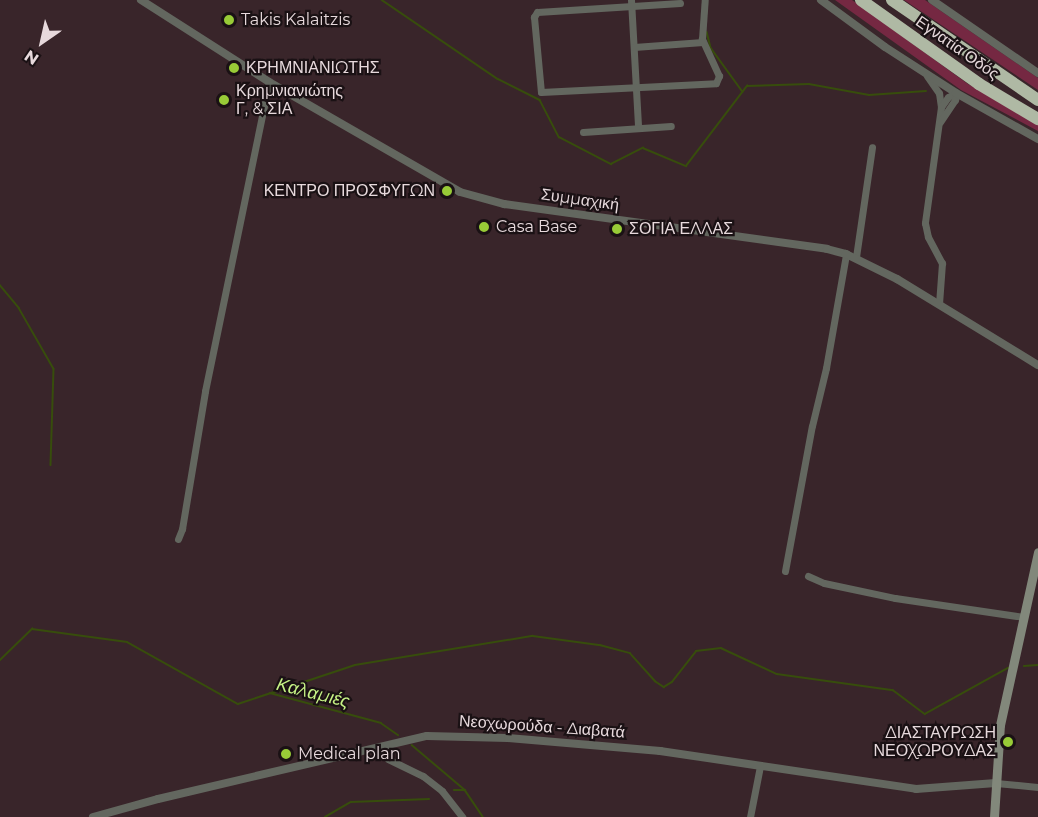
<!DOCTYPE html>
<meta charset="utf-8">
<style>
body{margin:0}
#map{position:relative;width:1038px;height:817px;overflow:hidden;background:#39252a;font-family:Montserrat,sans-serif}
div>[style]{position:absolute}
.green>*{inset:0;background:#752842}
.stream>*{height:1.5px;margin:-0.75px;padding:0 0.75px;transform-origin:0.75px;border-radius:0.75px;background:#374d0c}
.minor>*{height:7px;margin:-3.5px;padding:0 3.5px;transform-origin:3.5px;border-radius:3.5px;background:#63675f}
.tertiary>*{height:8px;margin:-4px;padding:0 4px;transform-origin:4px;border-radius:4px;background:#63675f}
.secondary>*{height:9px;margin:-4.5px;padding:0 4.5px;transform-origin:4.5px;border-radius:4.5px;background:#82887b}
.motorway>*{height:12px;margin:-6px;padding:0 6px;transform-origin:6px;border-radius:6px;background:#afb9a4}
.dots>*{width:16px;height:16px;translate:-50% -50%;box-sizing:border-box;border:3px solid #1a1114;border-radius:50%}
span{translate:-50% -50%;white-space:nowrap;text-align:center;line-height:1.15;-webkit-text-stroke:4.5px #1a1114;paint-order:stroke}
.poi-label{font-size:16px;color:#e7d9dc}
.left{translate:0 -50%;text-align:left}
.right{translate:-100% -50%;text-align:right}
.street-label{font-size:16px;color:#e7d9dc}
.water-label{font-size:18px;color:#c7f386;font-style:italic}
.north{position:absolute;left:12px;top:12px;width:60px;height:60px;-webkit-text-stroke:4px #1a1114;paint-order:stroke;rotate:214deg;font-size:16px;font-weight:700;line-height:24px;text-align:center;color:#e7d9dc}
.north::after{content:'';display:block;margin:auto;width:21px;height:27px;background:#e7d9dc;clip-path:polygon(50% 0,100% 100%,50% 72%,0 100%)}
</style>
<div id="map">
<div class="green">
<div style="clip-path:polygon(835px 0,852px 0,968px 84px,1038px 122px,1038px 131px,961px 90px)"></div>
<div style="clip-path:polygon(904px 0,925px 0,1038px 78px,1038px 90px)"></div>
</div>
<div class="stream">
<div style="left:382px;top:0;width:140px;rotate:34.3deg"></div>
<div style="left:498px;top:79px;width:47px;rotate:26.6deg"></div>
<div style="left:540px;top:100px;width:42px;rotate:62.8deg"></div>
<div style="left:559px;top:137px;width:59px;rotate:27.4deg"></div>
<div style="left:611px;top:164px;width:36px;rotate:-27deg"></div>
<div style="left:643px;top:148px;width:47px;rotate:22.7deg"></div>
<div style="left:686px;top:166px;width:101px;rotate:-52.7deg"></div>
<div style="left:747px;top:86px;width:62px;rotate:-1.8deg"></div>
<div style="left:809px;top:84px;width:61px;rotate:10.4deg"></div>
<div style="left:869px;top:95px;width:57px;rotate:-4deg"></div>
<div style="left:707px;top:32px;width:16px;rotate:76deg"></div>
<div style="left:711px;top:48px;width:54px;rotate:54deg"></div>
<div style="left:0;top:285px;width:30px;rotate:50deg"></div>
<div style="left:19px;top:308px;width:70px;rotate:60.2deg"></div>
<div style="left:54px;top:369px;width:96px;rotate:91.8deg"></div>
<div style="left:0;top:660px;width:45px;rotate:-44.1deg"></div>
<div style="left:32px;top:629px;width:96px;rotate:7.8deg"></div>
<div style="left:127px;top:642px;width:127px;rotate:29.2deg"></div>
<div style="left:238px;top:704px;width:123px;rotate:-18.4deg"></div>
<div style="left:355px;top:665px;width:180px;rotate:-9.3deg"></div>
<div style="left:533px;top:636px;width:68px;rotate:7.7deg"></div>
<div style="left:600px;top:645px;width:31px;rotate:15deg"></div>
<div style="left:630px;top:653px;width:38px;rotate:48deg"></div>
<div style="left:655px;top:681px;width:11px;rotate:34deg"></div>
<div style="left:664px;top:687px;width:9px;rotate:-32deg"></div>
<div style="left:672px;top:682px;width:39px;rotate:-52deg"></div>
<div style="left:696px;top:651px;width:25px;rotate:-7deg"></div>
<div style="left:721px;top:648px;width:62px;rotate:24.9deg"></div>
<div style="left:777px;top:674px;width:117px;rotate:7.9deg"></div>
<div style="left:893px;top:690px;width:40px;rotate:37deg"></div>
<div style="left:925px;top:714px;width:95px;rotate:-29deg"></div>
<div style="left:1024px;top:666px;width:14px;rotate:-4deg"></div>
<div style="left:270px;top:693px;width:115px;rotate:15.1deg"></div>
<div style="left:381px;top:723px;width:21px;rotate:35deg"></div>
<div style="left:412px;top:745px;width:70px;rotate:40.3deg"></div>
<div style="left:465px;top:790px;width:32px;rotate:56deg"></div>
<div style="left:454px;top:790px;width:11px"></div>
<div style="left:325px;top:817px;width:30px;rotate:-30deg"></div>
<div style="left:351px;top:802px;width:78px;rotate:-2.2deg"></div>
</div>
<div class="minor">
<div style="left:631px;top:0;width:127px;rotate:86.8deg"></div>
<div style="left:680px;top:3px;width:143px;rotate:176.4deg"></div>
<div style="left:537px;top:12px;width:6px;rotate:121deg"></div>
<div style="left:534px;top:17px;width:75px;rotate:84.7deg"></div>
<div style="left:541px;top:92px;width:175px;rotate:-2.9deg"></div>
<div style="left:716px;top:83px;width:8px;rotate:-67deg"></div>
<div style="left:719px;top:76px;width:41px;rotate:-114.7deg"></div>
<div style="left:702px;top:39px;width:39px;rotate:-86deg"></div>
<div style="left:634px;top:47px;width:69px;rotate:-4.1deg"></div>
<div style="left:927px;top:76px;width:21px;rotate:55deg"></div>
<div style="left:939px;top:93px;width:14px;rotate:82deg"></div>
<div style="left:941px;top:107px;width:117px;rotate:97.9deg"></div>
<div style="left:925px;top:223px;width:14px;rotate:78deg"></div>
<div style="left:928px;top:237px;width:30px;rotate:62deg"></div>
<div style="left:942px;top:263px;width:41px;rotate:94.2deg"></div>
<div style="left:941px;top:107px;width:12px;rotate:-55deg"></div>
<div style="left:948px;top:97px;width:9px;rotate:-27deg"></div>
<div style="left:940px;top:122px;width:27px;rotate:-56deg"></div>
<div style="left:955px;top:100px;width:7px;rotate:-82deg"></div>
<div style="left:583px;top:132px;width:88px;rotate:-3.9deg"></div>
<div style="left:856px;top:257px;width:111px;rotate:-81.7deg"></div>
<div style="left:178px;top:539px;width:11px;rotate:-68deg"></div>
<div style="left:182px;top:529px;width:140px;rotate:-80.5deg"></div>
<div style="left:205px;top:391px;width:316px;rotate:-78.3deg"></div>
<div style="left:785px;top:571px;width:147px;rotate:-79.5deg"></div>
<div style="left:812px;top:426px;width:60px;rotate:-76.4deg"></div>
<div style="left:826px;top:368px;width:116px;rotate:-80deg"></div>
<div style="left:808px;top:576px;width:17px;rotate:24deg"></div>
<div style="left:824px;top:583px;width:73px;rotate:11.9deg"></div>
<div style="left:895px;top:598px;width:130px;rotate:8.4deg"></div>
<div style="left:380px;top:747px;width:14px;rotate:56deg"></div>
<div style="left:388px;top:759px;width:39px;rotate:26deg"></div>
<div style="left:423px;top:776px;width:24px;rotate:38deg"></div>
<div style="left:442px;top:791px;width:33px;rotate:52deg"></div>
<div style="left:996px;top:783px;width:42px;rotate:5.4deg"></div>
<div style="left:750px;top:817px;width:52px;rotate:-78.9deg"></div>
</div>
<div class="tertiary">
<div style="left:141px;top:0;width:152px;rotate:32.6deg"></div>
<div style="left:269px;top:82px;width:220px;rotate:29.9deg"></div>
<div style="left:460px;top:192px;width:46px;rotate:15.3deg"></div>
<div style="left:504px;top:204px;width:326px;rotate:7.9deg"></div>
<div style="left:827px;top:249px;width:20px;rotate:15deg"></div>
<div style="left:846px;top:254px;width:57px;rotate:26.1deg"></div>
<div style="left:897px;top:279px;width:165px;rotate:31.4deg"></div>
<div style="left:821px;top:0;width:79px;rotate:36.3deg"></div>
<div style="left:885px;top:47px;width:85px;rotate:32.9deg"></div>
<div style="left:956px;top:93px;width:94px;rotate:29.3deg"></div>
<div style="left:932px;top:0;width:129px;rotate:34.6deg"></div>
<div style="left:93px;top:817px;width:67px;rotate:-15.5deg"></div>
<div style="left:158px;top:799px;width:276px;rotate:-13.2deg"></div>
<div style="left:427px;top:736px;width:81px;rotate:1.4deg"></div>
<div style="left:508px;top:738px;width:153px;rotate:4.9deg"></div>
<div style="left:660px;top:751px;width:259px;rotate:8.4deg"></div>
<div style="left:916px;top:789px;width:80px;rotate:-4.3deg"></div>
</div>
<div class="secondary">
<div style="left:994px;top:817px;width:92px;rotate:-86.3deg"></div>
<div style="left:1000px;top:725px;width:177px;rotate:-77.6deg"></div>
</div>
<div class="motorway">
<div style="left:861px;top:0;width:145px;rotate:35.4deg"></div>
<div style="left:979px;top:84px;width:69px;rotate:30.7deg"></div>
<div style="left:892px;top:0;width:177px;rotate:34.4deg"></div>
</div>
<div class="dots">
<div style="left:229px;top:20px;background:#98cb37"></div>
<div style="left:234px;top:68px;background:#98cb37"></div>
<div style="left:224px;top:100px;background:#98cb37"></div>
<div style="left:447px;top:191px;background:#98cb37"></div>
<div style="left:484px;top:227px;background:#98cb37"></div>
<div style="left:617px;top:229px;background:#98cb37"></div>
<div style="left:1008px;top:742px;background:#98cb37"></div>
<div style="left:286px;top:754px;background:#98cb37"></div>
</div>
<div class="poi-label">
<span class="left" style="left:241px;top:20px">Takis Kalaitzis</span>
<span class="left" style="left:246px;top:68px">ΚΡΗΜΝΙΑΝΙΩΤΗΣ</span>
<span class="left" style="left:236px;top:100px">Κρημνιανιώτης<br>Γ, &amp; ΣΙΑ</span>
<span class="right" style="left:435px;top:191px">ΚΕΝΤΡΟ ΠΡΟΣΦΥΓΩΝ</span>
<span class="left" style="left:496px;top:227px">Casa Base</span>
<span class="left" style="left:629px;top:229px">ΣΟΓΙΑ ΕΛΛΑΣ</span>
<span class="right" style="left:996px;top:742px">ΔΙΑΣΤΑΥΡΩΣΗ<br>ΝΕΟΧΩΡΟΥΔΑΣ</span>
<span class="left" style="left:298px;top:754px">Medical plan</span>
</div>
<div class="street-label">
<span style="left:957px;top:48px;rotate:35deg">Εγνατία Οδός</span>
<span style="left:580px;top:200px;rotate:8deg">Συμμαχική</span>
<span style="left:542px;top:727px;rotate:4deg">Νεοχωρούδα - Διαβατά</span>
</div>
<div class="water-label">
<span style="left:313px;top:693px;rotate:14deg">Καλαμιές</span>
</div>
<div class="north">N</div>
</div>
